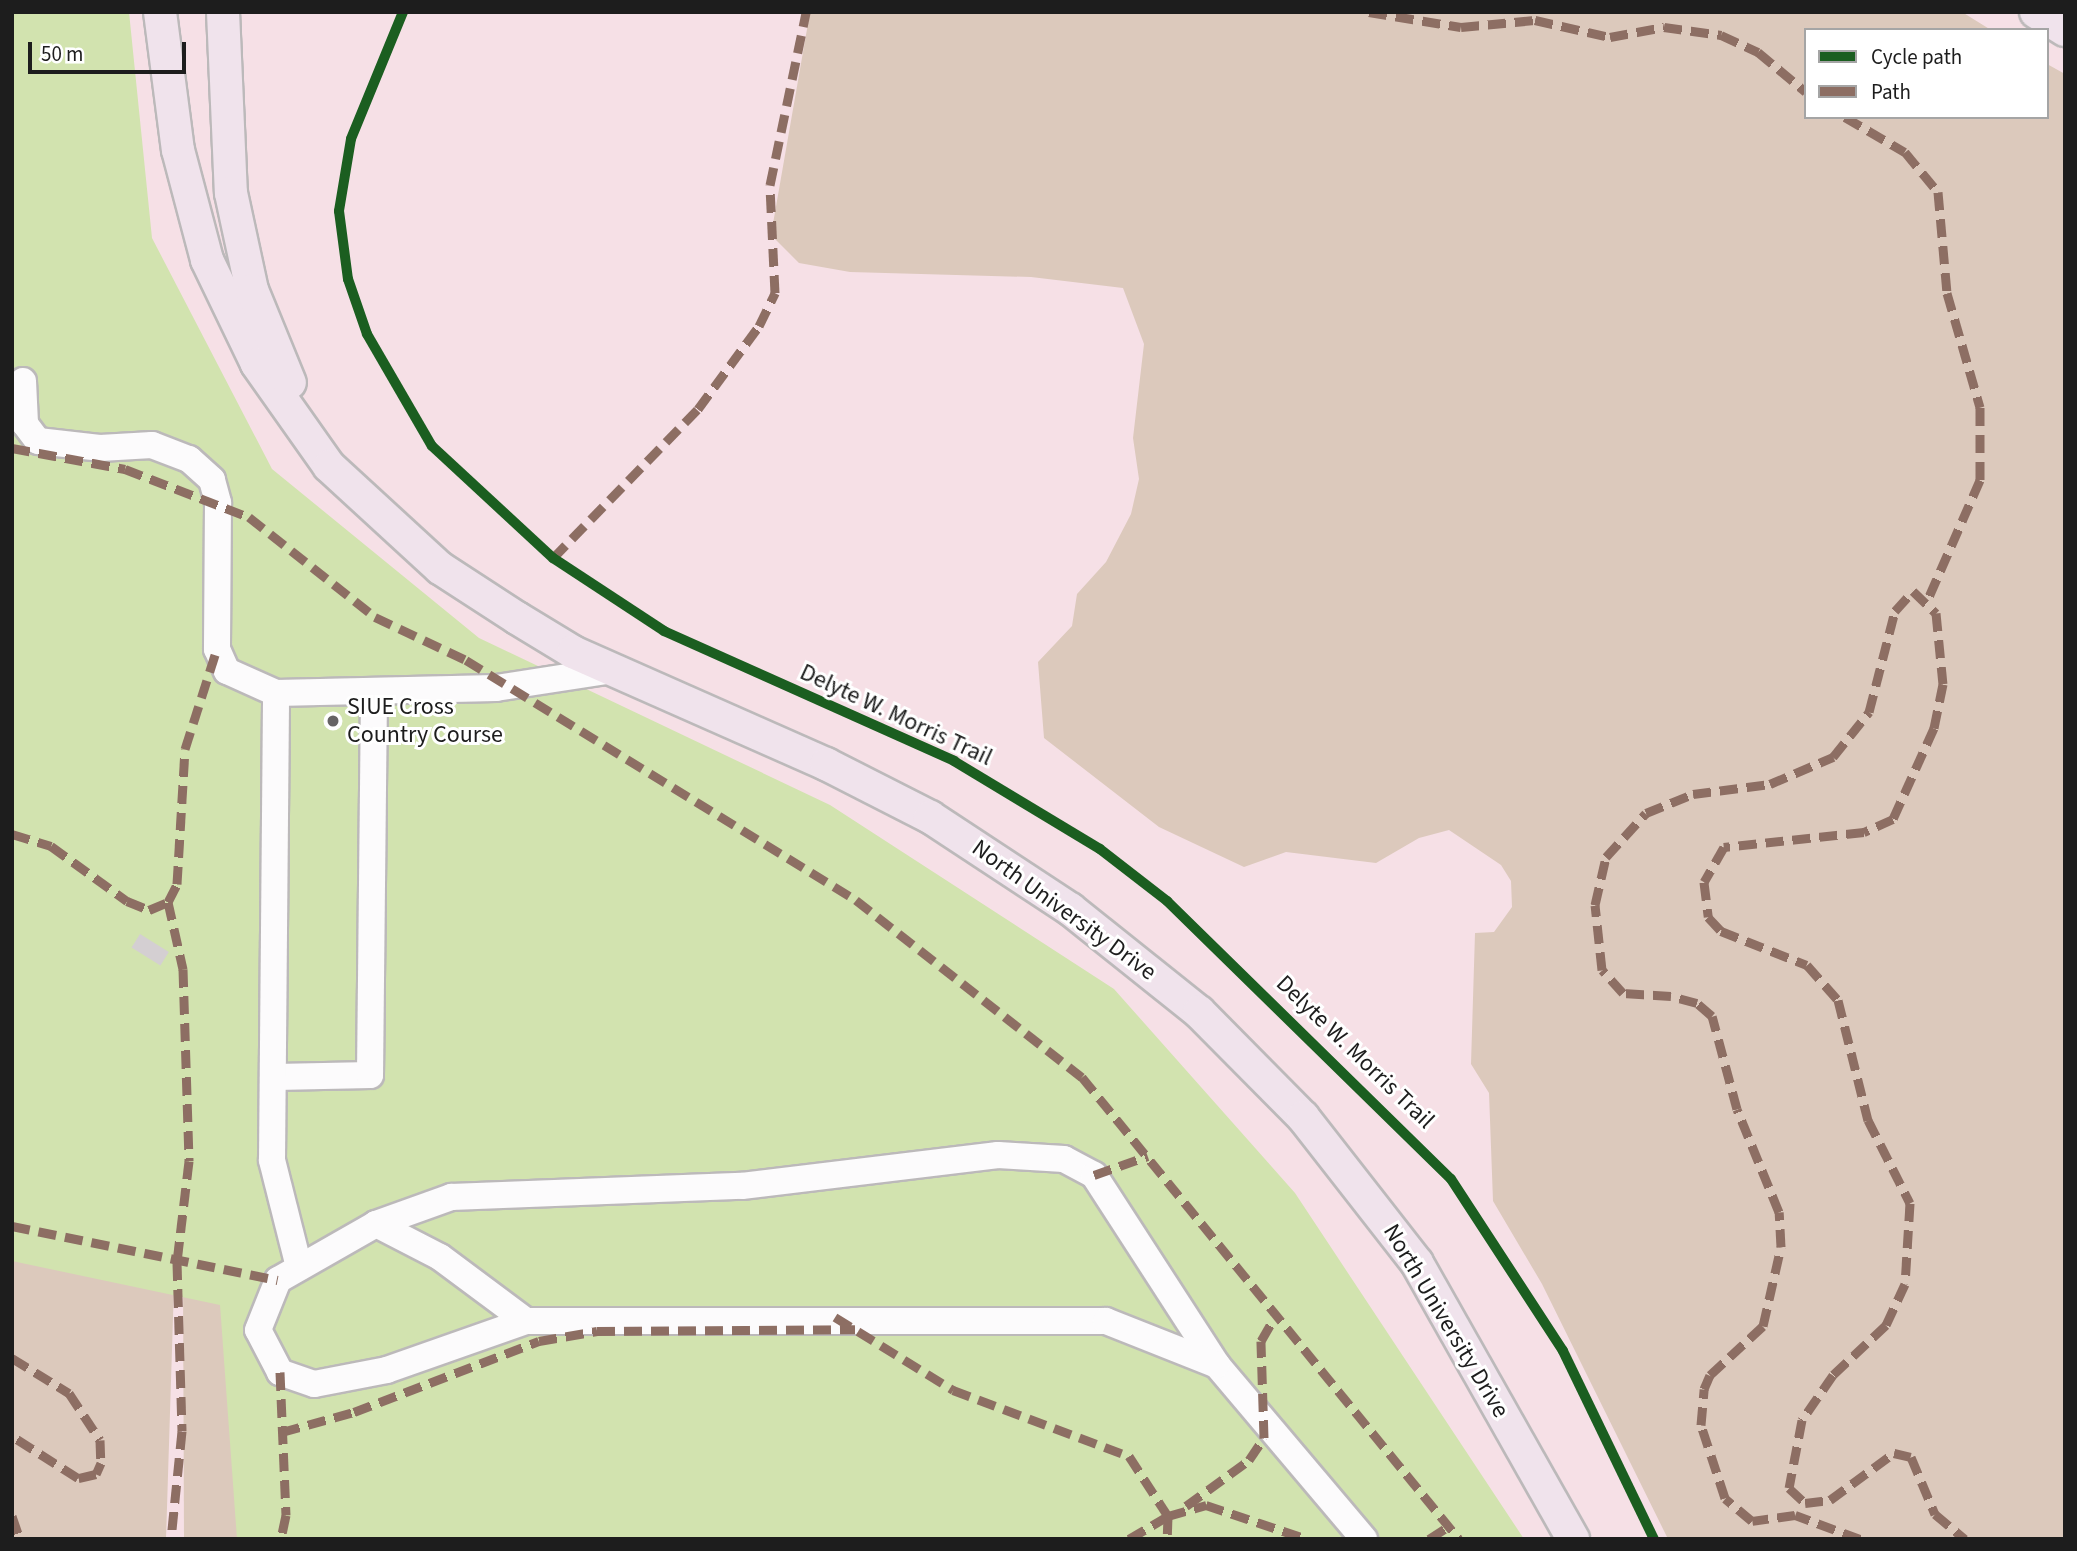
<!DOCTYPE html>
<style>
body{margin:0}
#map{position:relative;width:2077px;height:1551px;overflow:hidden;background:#ece6e9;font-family:"Source Sans 3",sans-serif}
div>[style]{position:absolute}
.education>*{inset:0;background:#f6e0e6}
.forest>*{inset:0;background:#dcc9bc}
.pitch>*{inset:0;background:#d2e3af}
.building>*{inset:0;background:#d4cfd2;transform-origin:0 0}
.roads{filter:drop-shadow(2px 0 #bcb9ba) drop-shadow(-2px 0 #bcb9ba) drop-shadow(0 2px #bcb9ba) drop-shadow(0 -2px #bcb9ba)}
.minor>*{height:26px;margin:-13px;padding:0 13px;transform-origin:13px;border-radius:13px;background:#fcfbfc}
.major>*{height:32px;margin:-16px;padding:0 16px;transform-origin:16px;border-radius:16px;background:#f0e3ec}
.quiet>*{height:9px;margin-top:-4.5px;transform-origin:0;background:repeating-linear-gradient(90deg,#8d6e63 0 18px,transparent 0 27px)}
.cycleway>*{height:10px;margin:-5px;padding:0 5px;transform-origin:5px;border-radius:5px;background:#1b5e20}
.dots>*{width:19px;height:19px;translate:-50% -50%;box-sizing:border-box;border:4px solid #fff;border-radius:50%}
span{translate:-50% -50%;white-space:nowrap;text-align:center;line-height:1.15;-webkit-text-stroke:6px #fff;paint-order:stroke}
.poi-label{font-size:24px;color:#1d1d1d}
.left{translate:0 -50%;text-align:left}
.street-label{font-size:24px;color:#1d1d1d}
.frame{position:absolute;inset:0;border:14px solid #1d1d1d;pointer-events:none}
.legend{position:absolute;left:1804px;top:28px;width:245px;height:91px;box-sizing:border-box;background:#fff;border:2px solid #a5a5a5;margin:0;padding:9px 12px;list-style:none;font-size:21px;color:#1d1d1d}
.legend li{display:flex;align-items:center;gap:14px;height:35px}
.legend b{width:35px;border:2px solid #a5a5a5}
.scale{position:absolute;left:28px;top:42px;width:158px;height:32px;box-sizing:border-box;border:4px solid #1d1d1d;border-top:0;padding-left:9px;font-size:21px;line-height:24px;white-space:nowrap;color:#1d1d1d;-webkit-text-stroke:5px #fff;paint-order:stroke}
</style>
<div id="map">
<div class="education">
<div style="clip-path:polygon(evenodd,12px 12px,2065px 12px,2065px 1539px,12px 1539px,12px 12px,1806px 30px,2047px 30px,2047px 117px,1806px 117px,1806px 30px)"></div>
</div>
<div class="forest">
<div style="clip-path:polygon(810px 12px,1962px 12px,1991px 30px,1806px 30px,1806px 117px,2047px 117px,2047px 64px,2065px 74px,2065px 1539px,1668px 1539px,1542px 1284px,1493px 1201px,1489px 1093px,1471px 1064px,1475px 933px,1494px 932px,1512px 907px,1511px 881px,1501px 865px,1449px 830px,1419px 838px,1376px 863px,1286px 852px,1244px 867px,1159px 827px,1044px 738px,1038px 662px,1072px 626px,1077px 594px,1106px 562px,1131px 514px,1139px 479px,1133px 438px,1144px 344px,1123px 288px,1031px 277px,850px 272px,799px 263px,771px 235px)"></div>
<div style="clip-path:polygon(12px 1236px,174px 1286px,166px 1539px,12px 1539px)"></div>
<div style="clip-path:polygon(183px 1274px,220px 1283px,266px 1539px,184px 1539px)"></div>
</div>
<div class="pitch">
<div style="clip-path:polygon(12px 12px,129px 12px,152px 238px,272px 469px,479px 638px,830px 805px,1114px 989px,1295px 1193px,1524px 1539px,237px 1539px,220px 1305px,12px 1261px)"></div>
</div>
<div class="building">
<div style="left:140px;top:934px;width:34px;height:16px;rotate:32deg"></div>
</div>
<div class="roads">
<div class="minor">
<div style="left:23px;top:381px;width:43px;rotate:87.3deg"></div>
<div style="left:25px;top:424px;width:21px;rotate:53deg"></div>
<div style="left:38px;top:441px;width:62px;rotate:6.4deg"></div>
<div style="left:100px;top:448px;width:52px;rotate:-3.3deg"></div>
<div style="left:152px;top:445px;width:40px;rotate:21deg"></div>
<div style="left:189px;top:459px;width:31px;rotate:42deg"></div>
<div style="left:212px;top:480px;width:24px;rotate:75deg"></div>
<div style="left:218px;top:503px;width:146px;rotate:90.4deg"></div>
<div style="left:217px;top:649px;width:24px;rotate:66deg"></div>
<div style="left:227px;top:671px;width:54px;rotate:24.2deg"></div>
<div style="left:277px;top:1077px;width:93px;rotate:-1.2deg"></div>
<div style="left:370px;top:1075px;width:384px;rotate:-89.4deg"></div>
<div style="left:376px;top:1224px;width:80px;rotate:-19.8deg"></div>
<div style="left:451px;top:1197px;width:291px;rotate:-2.2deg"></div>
<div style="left:742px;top:1186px;width:258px;rotate:-6.9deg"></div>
<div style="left:998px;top:1155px;width:66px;rotate:3.5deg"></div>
<div style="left:1064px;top:1159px;width:34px;rotate:28deg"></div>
<div style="left:1094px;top:1175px;width:226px;rotate:57.1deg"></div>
<div style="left:1217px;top:1365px;width:228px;rotate:49.8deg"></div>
<div style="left:299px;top:1267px;width:110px;rotate:-104.2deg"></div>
<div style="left:272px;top:1160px;width:467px;rotate:-89.5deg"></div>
<div style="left:276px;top:693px;width:220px;rotate:-1.3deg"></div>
<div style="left:496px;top:688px;width:117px;rotate:-8.8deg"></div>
<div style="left:526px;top:1321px;width:147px;rotate:160.6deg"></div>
<div style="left:387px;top:1370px;width:74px;rotate:169.1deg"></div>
<div style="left:314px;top:1384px;width:36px;rotate:-161deg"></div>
<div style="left:280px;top:1372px;width:47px;rotate:-117.6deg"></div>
<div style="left:258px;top:1330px;width:54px;rotate:-68.2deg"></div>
<div style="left:278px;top:1280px;width:113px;rotate:-29.7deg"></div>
<div style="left:376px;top:1224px;width:72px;rotate:27.3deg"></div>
<div style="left:440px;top:1257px;width:107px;rotate:36.7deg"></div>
<div style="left:526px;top:1321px;width:580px"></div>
<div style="left:1106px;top:1321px;width:119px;rotate:21.6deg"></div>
</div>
<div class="major">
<div style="left:160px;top:12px;width:139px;rotate:82.6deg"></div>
<div style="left:178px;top:150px;width:114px;rotate:75.2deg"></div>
<div style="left:207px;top:260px;width:115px;rotate:64.3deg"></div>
<div style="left:257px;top:364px;width:125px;rotate:54.8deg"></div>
<div style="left:329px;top:466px;width:151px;rotate:42.6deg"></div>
<div style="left:440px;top:568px;width:92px;rotate:33deg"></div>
<div style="left:517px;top:618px;width:66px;rotate:31.3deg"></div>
<div style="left:573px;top:652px;width:277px;rotate:23.9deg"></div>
<div style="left:826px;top:764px;width:117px;rotate:27deg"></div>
<div style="left:930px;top:817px;width:168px;rotate:33.3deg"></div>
<div style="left:1070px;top:909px;width:165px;rotate:38.6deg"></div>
<div style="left:1199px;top:1012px;width:148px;rotate:45.3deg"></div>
<div style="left:1303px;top:1117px;width:185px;rotate:52deg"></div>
<div style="left:1417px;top:1263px;width:317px;rotate:60.5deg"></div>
<div style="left:223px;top:12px;width:181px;rotate:87.5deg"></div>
<div style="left:231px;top:193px;width:99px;rotate:77.8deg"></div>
<div style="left:252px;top:290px;width:100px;rotate:67.8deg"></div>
<div style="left:2036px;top:12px;width:34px;rotate:32deg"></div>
</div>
</div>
<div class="quiet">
<div style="left:1369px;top:12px;width:93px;rotate:9.3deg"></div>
<div style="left:1461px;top:27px;width:74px;rotate:-5.4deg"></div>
<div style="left:1535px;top:20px;width:77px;rotate:12.8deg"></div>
<div style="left:1610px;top:37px;width:55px;rotate:-10.5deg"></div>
<div style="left:1664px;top:27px;width:58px;rotate:8deg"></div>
<div style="left:1721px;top:35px;width:41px;rotate:24.7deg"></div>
<div style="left:1758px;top:52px;width:62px;rotate:39.8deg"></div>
<div style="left:1845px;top:117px;width:69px;rotate:30.3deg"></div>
<div style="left:1905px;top:152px;width:52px;rotate:50.5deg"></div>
<div style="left:1938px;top:192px;width:101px;rotate:84.9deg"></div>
<div style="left:1947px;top:293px;width:119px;rotate:73.9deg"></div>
<div style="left:1980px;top:407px;width:73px;rotate:90deg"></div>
<div style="left:1980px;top:480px;width:130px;rotate:113.6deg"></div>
<div style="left:12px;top:448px;width:115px;rotate:10.5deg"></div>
<div style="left:125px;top:469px;width:133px;rotate:21.2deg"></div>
<div style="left:249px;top:517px;width:161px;rotate:38.4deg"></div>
<div style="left:375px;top:617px;width:101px;rotate:25.3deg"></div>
<div style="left:466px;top:660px;width:458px;rotate:31.6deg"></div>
<div style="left:856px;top:900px;width:287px;rotate:38.1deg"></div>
<div style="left:1082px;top:1077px;width:596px;rotate:50.78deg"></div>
<div style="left:553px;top:558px;width:208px;rotate:-45.8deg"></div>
<div style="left:698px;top:409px;width:103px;rotate:-53.7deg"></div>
<div style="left:759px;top:326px;width:37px;rotate:-64deg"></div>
<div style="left:775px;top:293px;width:108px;rotate:-92.7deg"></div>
<div style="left:770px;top:185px;width:177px;rotate:-78.2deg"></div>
<div style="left:12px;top:834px;width:41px;rotate:17.1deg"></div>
<div style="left:51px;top:846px;width:94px;rotate:35.9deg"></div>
<div style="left:127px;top:901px;width:24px;rotate:22deg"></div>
<div style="left:149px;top:910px;width:21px;rotate:-23deg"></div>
<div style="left:168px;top:902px;width:20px;rotate:-63deg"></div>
<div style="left:177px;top:884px;width:135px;rotate:-86.6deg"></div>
<div style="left:185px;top:749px;width:105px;rotate:-72.3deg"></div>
<div style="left:168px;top:902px;width:69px;rotate:77.4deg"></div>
<div style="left:183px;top:969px;width:192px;rotate:88.2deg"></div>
<div style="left:189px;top:1161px;width:102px;rotate:96.8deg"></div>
<div style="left:177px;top:1262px;width:169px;rotate:88.3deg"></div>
<div style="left:182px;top:1431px;width:109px;rotate:95.8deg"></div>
<div style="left:1094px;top:1175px;width:57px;rotate:-19.4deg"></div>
<div style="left:12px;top:1226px;width:271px;rotate:11.5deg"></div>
<div style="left:835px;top:1317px;width:139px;rotate:31.7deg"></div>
<div style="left:953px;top:1390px;width:188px;rotate:20.6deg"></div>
<div style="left:1129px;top:1456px;width:72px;rotate:57deg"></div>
<div style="left:1168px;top:1516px;width:40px;rotate:-16deg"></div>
<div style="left:1206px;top:1505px;width:107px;rotate:18.6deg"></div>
<div style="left:12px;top:1358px;width:67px;rotate:31.6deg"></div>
<div style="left:69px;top:1393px;width:56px;rotate:56.6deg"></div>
<div style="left:100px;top:1440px;width:23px;rotate:88deg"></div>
<div style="left:101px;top:1463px;width:12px;rotate:114deg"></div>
<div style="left:96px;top:1474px;width:18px;rotate:167deg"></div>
<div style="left:78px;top:1478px;width:78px;rotate:-147.5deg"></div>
<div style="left:280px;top:1372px;width:143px;rotate:87.6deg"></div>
<div style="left:286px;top:1515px;width:25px;rotate:102deg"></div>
<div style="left:282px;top:1432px;width:75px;rotate:-15.5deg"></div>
<div style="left:354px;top:1412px;width:198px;rotate:-21deg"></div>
<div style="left:539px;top:1341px;width:59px;rotate:-9.8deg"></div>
<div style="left:597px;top:1331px;width:258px;rotate:-0.4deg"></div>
<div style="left:1186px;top:1506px;width:78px;rotate:-36.1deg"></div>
<div style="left:1249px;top:1460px;width:27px;rotate:-56deg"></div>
<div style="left:1264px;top:1438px;width:97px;rotate:-91.8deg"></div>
<div style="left:1261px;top:1341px;width:32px;rotate:-60deg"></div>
<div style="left:12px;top:1516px;width:24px;rotate:71deg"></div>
<div style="left:1129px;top:1539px;width:45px;rotate:-30.5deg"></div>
<div style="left:1168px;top:1516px;width:23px;rotate:92deg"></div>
<div style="left:1429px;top:1539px;width:24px;rotate:-33deg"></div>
<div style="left:1860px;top:1539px;width:69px;rotate:-159.7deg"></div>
<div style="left:1795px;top:1515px;width:43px;rotate:172.1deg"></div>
<div style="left:1752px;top:1521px;width:35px;rotate:-140deg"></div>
<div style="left:1725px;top:1498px;width:77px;rotate:-108.2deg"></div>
<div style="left:1701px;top:1425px;width:36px;rotate:-85deg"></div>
<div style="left:1704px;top:1389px;width:15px;rotate:-67deg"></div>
<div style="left:1710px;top:1375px;width:72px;rotate:-42.8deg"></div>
<div style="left:1763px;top:1326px;width:81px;rotate:-77.2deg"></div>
<div style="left:1781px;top:1247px;width:35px;rotate:-93deg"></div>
<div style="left:1779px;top:1212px;width:111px;rotate:-112.2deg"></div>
<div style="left:1737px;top:1109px;width:96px;rotate:-105deg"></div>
<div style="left:1712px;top:1016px;width:20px;rotate:-139deg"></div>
<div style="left:1697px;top:1003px;width:27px;rotate:-165deg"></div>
<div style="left:1671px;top:996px;width:48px;rotate:-176.4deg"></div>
<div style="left:1623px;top:993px;width:31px;rotate:-132deg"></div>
<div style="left:1602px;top:970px;width:65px;rotate:-96.1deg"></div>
<div style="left:1595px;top:905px;width:49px;rotate:-77.1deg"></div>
<div style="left:1606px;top:857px;width:59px;rotate:-47.7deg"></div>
<div style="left:1646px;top:813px;width:51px;rotate:-22deg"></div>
<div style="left:1693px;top:794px;width:78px;rotate:-7.4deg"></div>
<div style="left:1770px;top:784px;width:69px;rotate:-23.2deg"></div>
<div style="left:1833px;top:757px;width:58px;rotate:-51.3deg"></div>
<div style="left:1869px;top:712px;width:104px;rotate:-75.6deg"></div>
<div style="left:1895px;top:611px;width:27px;rotate:-48deg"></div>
<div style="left:1913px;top:591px;width:32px;rotate:44deg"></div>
<div style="left:1936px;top:613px;width:71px;rotate:84.4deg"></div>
<div style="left:1943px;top:684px;width:45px;rotate:101.6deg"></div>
<div style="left:1934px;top:728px;width:100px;rotate:114.3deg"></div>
<div style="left:1893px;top:819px;width:32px;rotate:156deg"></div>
<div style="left:1864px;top:832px;width:141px;rotate:173.9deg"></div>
<div style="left:1724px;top:847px;width:40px;rotate:119.7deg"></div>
<div style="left:1704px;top:882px;width:35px;rotate:83deg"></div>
<div style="left:1708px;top:917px;width:19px;rotate:47deg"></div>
<div style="left:1721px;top:931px;width:92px;rotate:21.6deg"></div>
<div style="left:1807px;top:965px;width:47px;rotate:48.5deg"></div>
<div style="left:1838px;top:1000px;width:124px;rotate:76deg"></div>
<div style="left:1868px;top:1120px;width:93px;rotate:63.2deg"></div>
<div style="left:1910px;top:1203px;width:81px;rotate:93.5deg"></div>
<div style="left:1905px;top:1284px;width:45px;rotate:114.9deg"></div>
<div style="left:1886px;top:1325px;width:73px;rotate:136.7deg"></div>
<div style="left:1833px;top:1375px;width:55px;rotate:124.6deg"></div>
<div style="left:1802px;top:1420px;width:69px;rotate:100.8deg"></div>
<div style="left:1789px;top:1488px;width:22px;rotate:43deg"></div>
<div style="left:1805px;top:1503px;width:25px;rotate:-7deg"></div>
<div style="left:1830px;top:1500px;width:79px;rotate:-36.3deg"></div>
<div style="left:1894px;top:1453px;width:17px;rotate:13deg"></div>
<div style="left:1911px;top:1457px;width:62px;rotate:67.2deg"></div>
<div style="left:1935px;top:1514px;width:39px;rotate:40deg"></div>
</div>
<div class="cycleway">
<div style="left:403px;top:12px;width:137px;rotate:112.3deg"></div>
<div style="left:351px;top:139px;width:73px;rotate:99.5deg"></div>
<div style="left:339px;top:211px;width:69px;rotate:82.5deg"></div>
<div style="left:348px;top:279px;width:58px;rotate:70.9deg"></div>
<div style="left:367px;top:334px;width:129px;rotate:59.9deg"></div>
<div style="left:432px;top:446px;width:165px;rotate:42.8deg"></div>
<div style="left:553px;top:558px;width:133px;rotate:33.3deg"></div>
<div style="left:664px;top:631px;width:318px;rotate:24.1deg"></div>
<div style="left:954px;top:761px;width:170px;rotate:31.1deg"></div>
<div style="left:1100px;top:849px;width:85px;rotate:37.8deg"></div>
<div style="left:1167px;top:901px;width:397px;rotate:44.4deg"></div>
<div style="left:1451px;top:1179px;width:205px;rotate:56.9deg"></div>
<div style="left:1563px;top:1351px;width:209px;rotate:64.2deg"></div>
</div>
<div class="dots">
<div style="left:333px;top:721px;background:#656364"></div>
</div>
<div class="poi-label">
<span class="left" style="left:347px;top:721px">SIUE Cross<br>Country Course</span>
</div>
<div class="street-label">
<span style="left:896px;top:715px;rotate:25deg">Delyte W. Morris Trail</span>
<span style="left:1064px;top:910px;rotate:36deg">North University Drive</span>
<span style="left:1355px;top:1052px;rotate:44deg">Delyte W. Morris Trail</span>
<span style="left:1446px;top:1321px;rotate:59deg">North University Drive</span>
</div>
<div class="frame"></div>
<ul class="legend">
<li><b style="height:9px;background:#1b5e20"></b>Cycle path</li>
<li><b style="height:9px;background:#8d6e63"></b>Path</li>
</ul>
<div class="scale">50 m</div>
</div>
